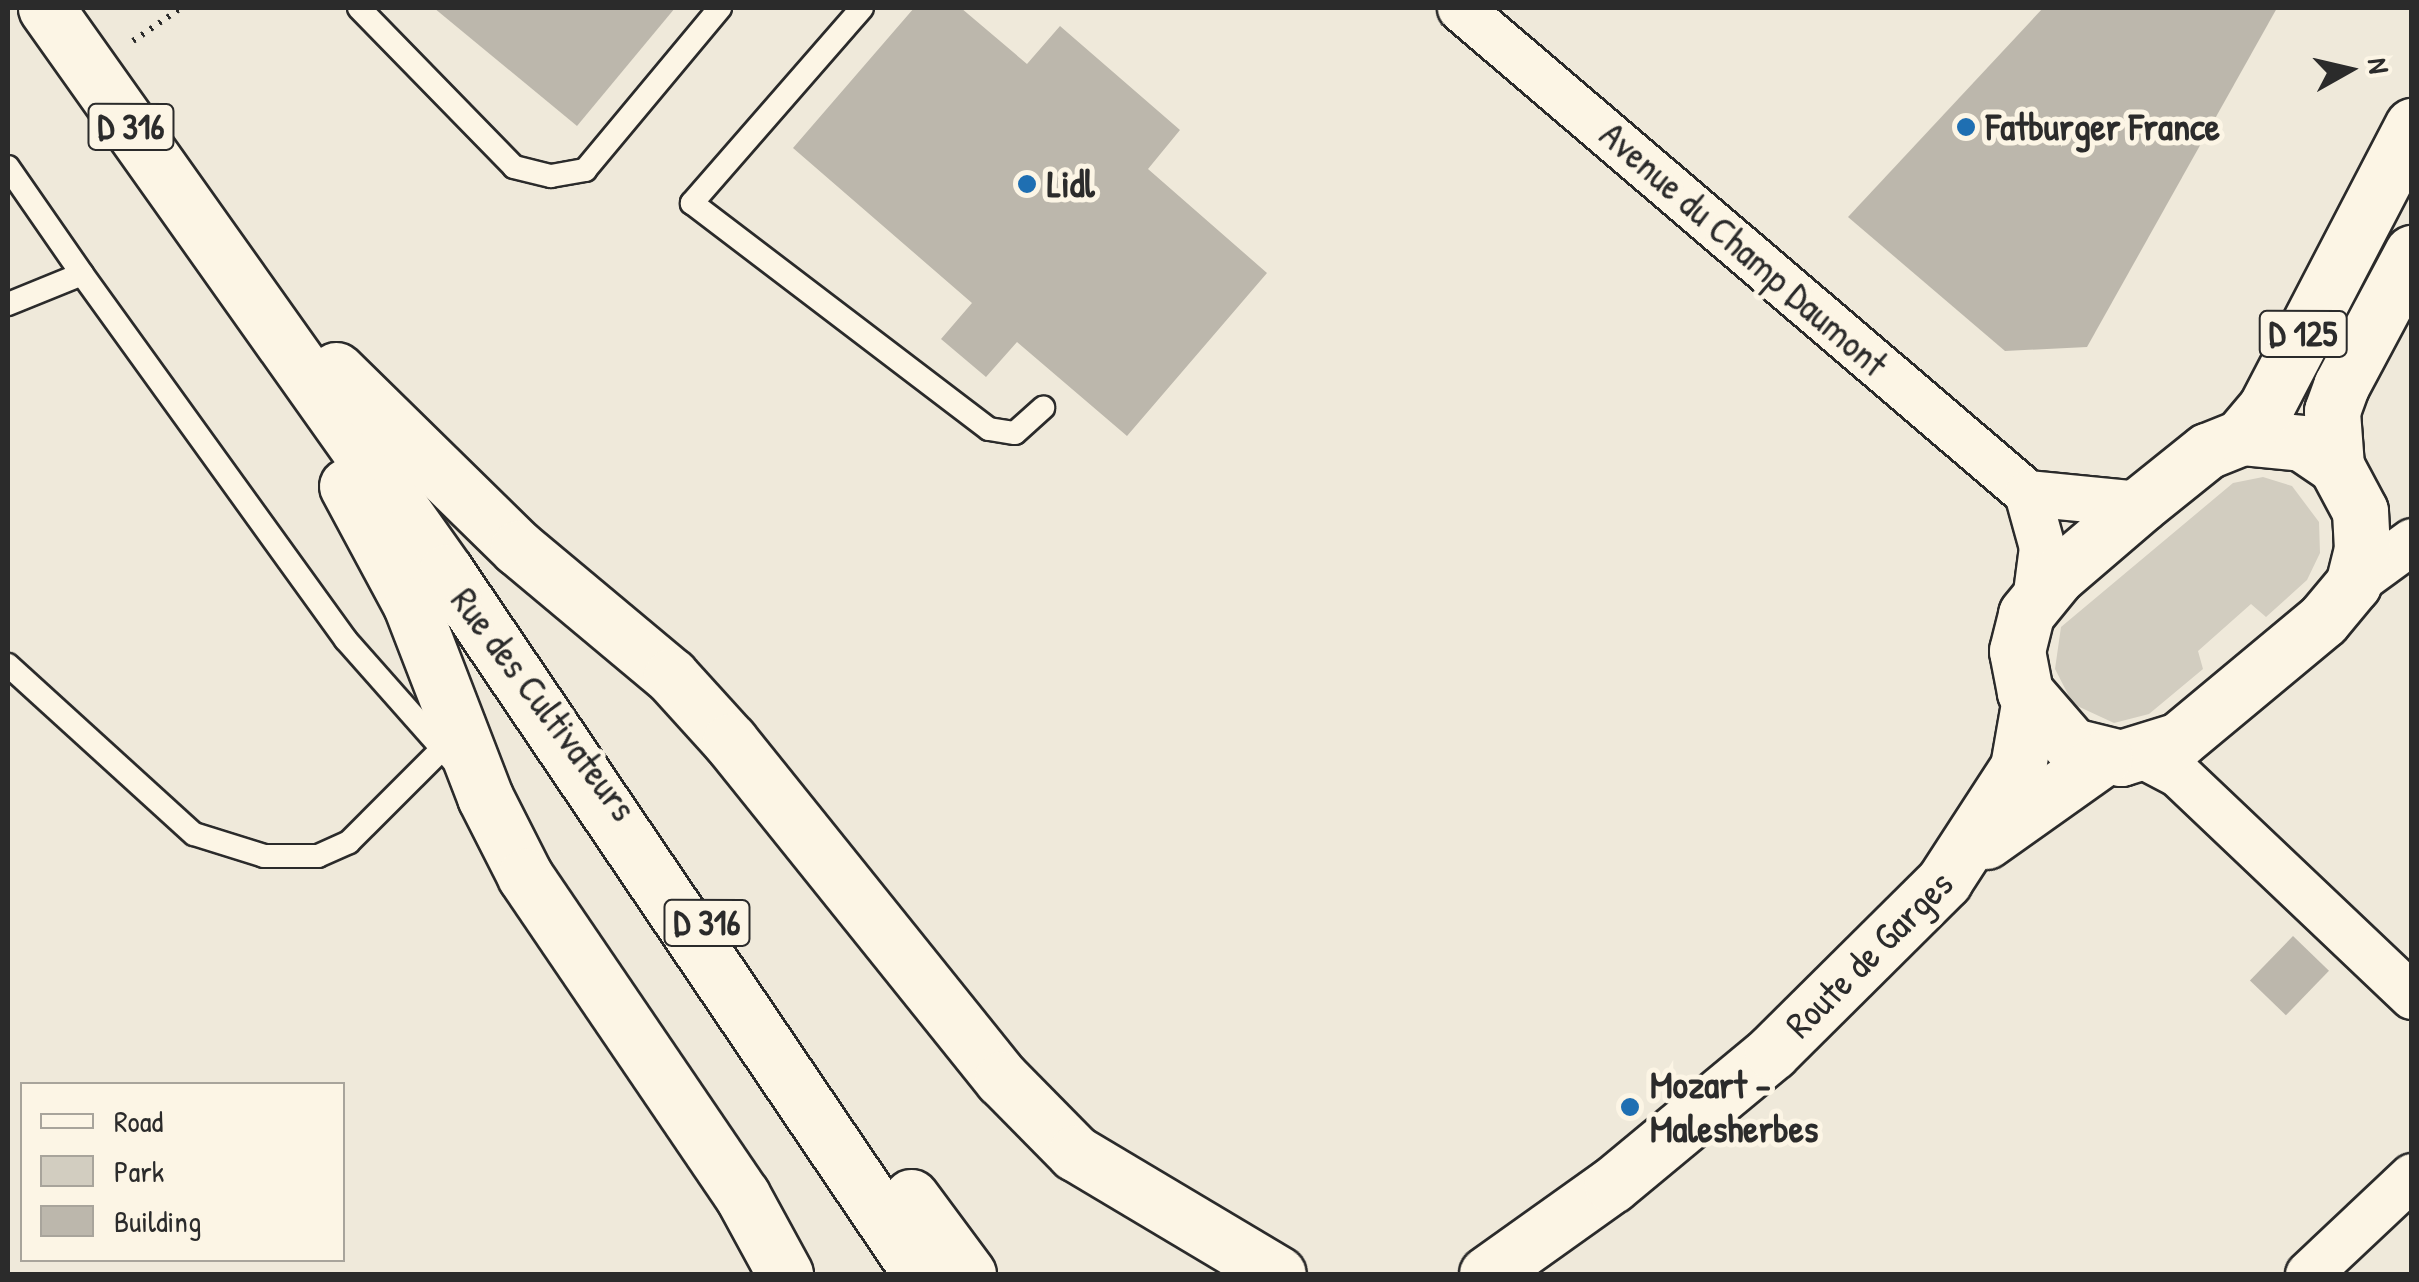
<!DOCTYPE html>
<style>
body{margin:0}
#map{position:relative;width:2419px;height:1282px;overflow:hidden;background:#efe9da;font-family:"Patrick Hand",sans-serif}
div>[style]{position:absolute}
.green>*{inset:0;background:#d2cdc0}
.building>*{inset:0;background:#bcb7ac;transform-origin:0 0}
.path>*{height:6px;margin-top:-3px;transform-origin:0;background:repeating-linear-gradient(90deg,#2b2b2b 0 2.5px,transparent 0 10.5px)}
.roads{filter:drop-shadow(2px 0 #2b2b2b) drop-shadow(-2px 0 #2b2b2b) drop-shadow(0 2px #2b2b2b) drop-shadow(0 -2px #2b2b2b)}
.service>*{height:22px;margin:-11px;padding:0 11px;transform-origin:11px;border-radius:11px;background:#fcf5e5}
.minor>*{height:45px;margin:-22.5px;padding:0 22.5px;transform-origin:22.5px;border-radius:22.5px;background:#fcf5e5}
.primary>*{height:55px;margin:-27.5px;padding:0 27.5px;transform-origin:27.5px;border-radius:27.5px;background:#fcf5e5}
.dots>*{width:28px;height:28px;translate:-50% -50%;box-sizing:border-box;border:5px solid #fcf5e5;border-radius:50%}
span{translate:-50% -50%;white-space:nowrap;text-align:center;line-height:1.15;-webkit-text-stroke:10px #fcf5e5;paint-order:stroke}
.shield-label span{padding:2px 8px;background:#fcf5e5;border:2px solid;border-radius:8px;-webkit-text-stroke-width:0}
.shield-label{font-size:35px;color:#2b2b2b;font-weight:700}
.poi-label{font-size:38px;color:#2b2b2b;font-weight:700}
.left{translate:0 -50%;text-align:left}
.street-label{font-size:38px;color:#2b2b2b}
.frame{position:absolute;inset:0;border:10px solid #2b2b2b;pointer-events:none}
.legend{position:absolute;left:20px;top:1082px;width:325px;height:180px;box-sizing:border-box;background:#fcf5e5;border:2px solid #a8a49b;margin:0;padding:12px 18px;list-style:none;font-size:30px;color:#2b2b2b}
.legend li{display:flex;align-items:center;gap:20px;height:50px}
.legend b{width:50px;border:2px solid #a8a49b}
.north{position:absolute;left:2299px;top:20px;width:100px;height:100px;-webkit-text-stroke:8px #fcf5e5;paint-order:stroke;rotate:82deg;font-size:28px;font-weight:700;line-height:40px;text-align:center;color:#2b2b2b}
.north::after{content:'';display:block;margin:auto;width:35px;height:45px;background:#2b2b2b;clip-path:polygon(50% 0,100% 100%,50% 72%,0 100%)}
</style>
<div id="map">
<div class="green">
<div style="clip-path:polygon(2263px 477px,2292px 486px,2319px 522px,2320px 553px,2307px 580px,2266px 617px,2251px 604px,2198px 651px,2203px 669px,2149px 714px,2114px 723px,2073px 704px,2055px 669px,2061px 627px,2233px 483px)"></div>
</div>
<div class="building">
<div style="clip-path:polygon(434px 8px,675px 8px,577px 126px)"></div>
<div style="clip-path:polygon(914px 8px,961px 8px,1027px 64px,1060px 26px,1180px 130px,1148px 169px,1267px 273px,1127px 436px,1017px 342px,986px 377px,941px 339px,972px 303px,793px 148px)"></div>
<div style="clip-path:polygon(2043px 8px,2277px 8px,2087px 347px,2005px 351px,1848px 217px)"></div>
<div style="left:2293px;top:936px;width:50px;height:62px;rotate:44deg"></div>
</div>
<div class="path">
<div style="left:133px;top:41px;width:58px;rotate:-34.5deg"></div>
</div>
<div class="roads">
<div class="service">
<div style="left:359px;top:8px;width:222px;rotate:45.7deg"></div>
<div style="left:514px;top:167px;width:38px;rotate:14deg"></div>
<div style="left:551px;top:176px;width:35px;rotate:-10deg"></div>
<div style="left:585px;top:170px;width:211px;rotate:-50.2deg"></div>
<div style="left:862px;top:8px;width:259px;rotate:131.1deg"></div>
<div style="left:692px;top:203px;width:373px;rotate:37.3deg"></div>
<div style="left:989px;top:429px;width:26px;rotate:9deg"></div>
<div style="left:1015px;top:433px;width:38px;rotate:-42deg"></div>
<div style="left:8px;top:167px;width:130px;rotate:55.3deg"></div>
<div style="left:82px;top:274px;width:80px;rotate:157.9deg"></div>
<div style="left:82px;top:274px;width:451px;rotate:54.2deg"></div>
<div style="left:346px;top:640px;width:160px;rotate:48.5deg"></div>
<div style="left:8px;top:665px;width:251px;rotate:42.3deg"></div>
<div style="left:194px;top:834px;width:73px;rotate:17.4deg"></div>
<div style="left:264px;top:856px;width:54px"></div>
<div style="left:318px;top:856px;width:34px;rotate:-24deg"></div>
<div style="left:349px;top:842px;width:132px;rotate:-45deg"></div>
</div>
<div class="minor">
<div style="left:1460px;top:8px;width:746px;rotate:40.54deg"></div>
<div style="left:2027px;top:493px;width:56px;rotate:74.5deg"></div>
<div style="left:2042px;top:547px;width:53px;rotate:97.5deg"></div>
<div style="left:2027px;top:493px;width:115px;rotate:5.5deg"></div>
<div style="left:2353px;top:584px;width:73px;rotate:-36.1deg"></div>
<div style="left:2142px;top:755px;width:41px;rotate:27.8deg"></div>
<div style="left:2178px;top:774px;width:323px;rotate:43.5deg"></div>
<div style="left:2308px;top:1274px;width:143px;rotate:-43.3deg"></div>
</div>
<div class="primary">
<div style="left:46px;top:8px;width:691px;rotate:54.65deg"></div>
<div style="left:446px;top:572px;width:848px;rotate:55.92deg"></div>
<div style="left:336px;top:370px;width:255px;rotate:44.4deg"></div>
<div style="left:518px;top:548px;width:199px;rotate:39.9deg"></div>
<div style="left:671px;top:676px;width:88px;rotate:47.8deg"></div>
<div style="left:730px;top:741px;width:434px;rotate:51.2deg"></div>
<div style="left:1002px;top:1079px;width:104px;rotate:45.4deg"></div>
<div style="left:1075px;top:1153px;width:236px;rotate:30.8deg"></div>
<div style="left:2241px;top:437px;width:61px;rotate:5.6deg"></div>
<div style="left:2302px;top:443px;width:41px;rotate:34.1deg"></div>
<div style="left:2336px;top:466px;width:51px;rotate:61.9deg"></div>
<div style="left:2360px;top:511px;width:38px;rotate:87deg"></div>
<div style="left:2362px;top:549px;width:36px;rotate:104deg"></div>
<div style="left:2353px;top:584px;width:47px;rotate:129.8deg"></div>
<div style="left:2323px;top:620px;width:187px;rotate:140.2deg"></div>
<div style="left:2179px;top:740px;width:61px;rotate:162.8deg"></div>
<div style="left:2121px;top:758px;width:50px;rotate:-166.2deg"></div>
<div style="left:2072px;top:746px;width:72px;rotate:-131deg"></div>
<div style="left:2025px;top:692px;width:42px;rotate:-101deg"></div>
<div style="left:2017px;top:651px;width:38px;rotate:-76deg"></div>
<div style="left:2026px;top:614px;width:49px;rotate:-50.8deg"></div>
<div style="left:2057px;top:576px;width:111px;rotate:-40.6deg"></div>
<div style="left:2141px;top:504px;width:85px;rotate:-38.8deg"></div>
<div style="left:2207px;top:451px;width:37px;rotate:-22deg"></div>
<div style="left:2241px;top:437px;width:39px;rotate:-50deg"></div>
<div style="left:2266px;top:407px;width:317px;rotate:-62.5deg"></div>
<div style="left:2336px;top:466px;width:55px;rotate:-94.2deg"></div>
<div style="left:2332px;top:411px;width:27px;rotate:-70deg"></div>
<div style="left:2341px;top:386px;width:151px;rotate:-61.9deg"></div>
<div style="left:347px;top:486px;width:135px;rotate:61.7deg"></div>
<div style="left:411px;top:605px;width:206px;rotate:68.9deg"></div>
<div style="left:485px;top:797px;width:89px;rotate:63.1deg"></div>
<div style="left:525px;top:876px;width:386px;rotate:55.8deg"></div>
<div style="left:742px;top:1195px;width:90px;rotate:61.4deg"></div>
<div style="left:1986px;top:841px;width:145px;rotate:-35.4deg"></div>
<div style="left:911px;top:1197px;width:96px;rotate:53.5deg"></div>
<div style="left:1487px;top:1274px;width:153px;rotate:-35.5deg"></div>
<div style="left:1612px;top:1185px;width:208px;rotate:-39.7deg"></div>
<div style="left:1772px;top:1052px;width:243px;rotate:-44.8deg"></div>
<div style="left:1944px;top:881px;width:136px;rotate:-57deg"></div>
<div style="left:2018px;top:767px;width:64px;rotate:-80.1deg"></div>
</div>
</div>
<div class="dots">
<div style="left:1966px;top:127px;background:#1f6fb2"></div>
<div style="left:1027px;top:184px;background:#1f6fb2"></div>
<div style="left:1630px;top:1107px;background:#1f6fb2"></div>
</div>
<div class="shield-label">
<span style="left:131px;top:127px">D 316</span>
<span style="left:2303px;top:334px">D 125</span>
<span style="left:707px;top:923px">D 316</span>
</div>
<div class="poi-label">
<span class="left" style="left:1986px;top:127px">Fatburger France</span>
<span class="left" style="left:1047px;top:184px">Lidl</span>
<span class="left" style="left:1650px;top:1107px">Mozart -<br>Malesherbes</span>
</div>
<div class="street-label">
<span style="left:1744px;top:249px;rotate:41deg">Avenue du Champ Daumont</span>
<span style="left:544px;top:704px;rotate:53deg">Rue des Cultivateurs</span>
<span style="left:1869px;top:954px;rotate:-45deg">Route de Garges</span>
</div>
<div class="frame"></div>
<ul class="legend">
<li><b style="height:12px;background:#fcf5e5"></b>Road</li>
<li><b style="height:28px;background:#d2cdc0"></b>Park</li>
<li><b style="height:28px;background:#bcb7ac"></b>Building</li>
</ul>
<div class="north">N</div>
</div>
